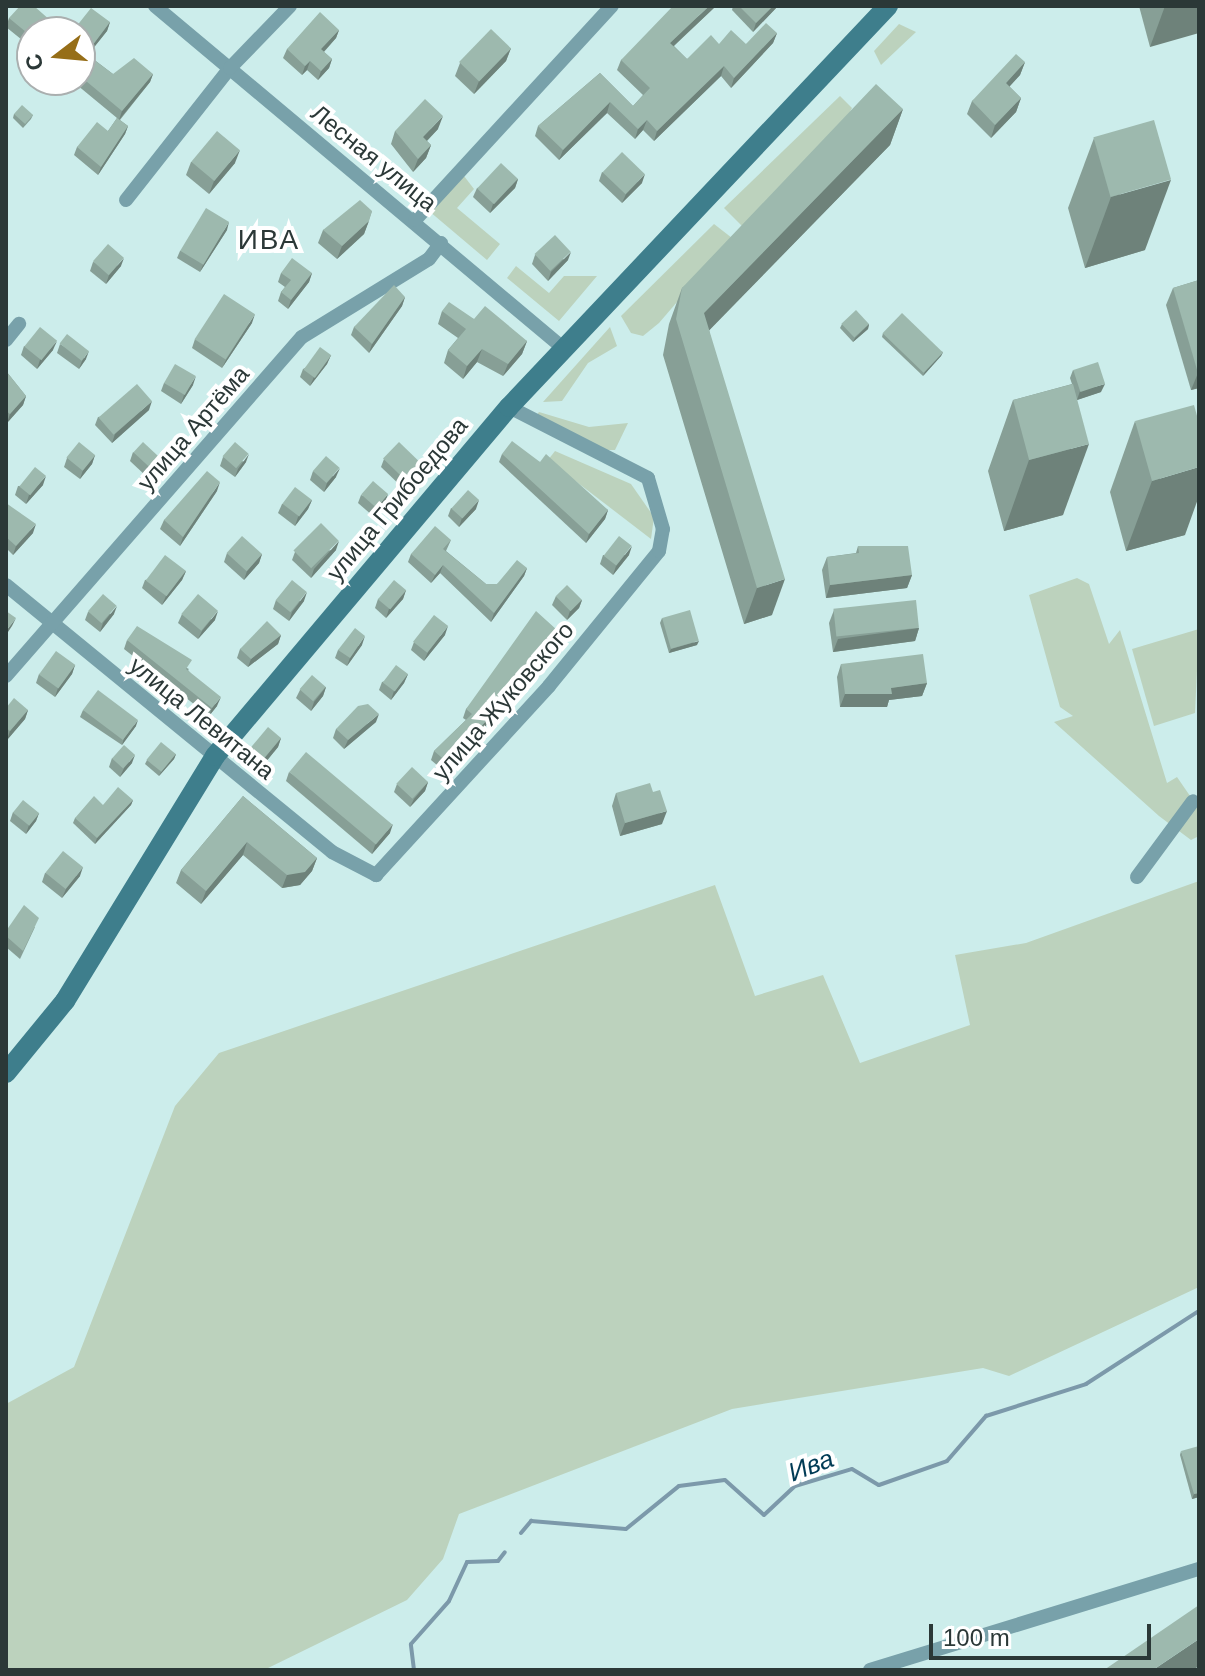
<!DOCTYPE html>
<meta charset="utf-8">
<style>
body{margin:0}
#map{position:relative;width:1205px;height:1676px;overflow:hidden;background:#ccedeb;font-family:Helvetica,sans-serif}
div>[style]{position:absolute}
.green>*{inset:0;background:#bcd2bd}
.stream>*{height:4px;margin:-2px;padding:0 2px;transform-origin:2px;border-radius:2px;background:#7c99aa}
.street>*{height:14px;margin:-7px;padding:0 7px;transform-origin:7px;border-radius:7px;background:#78a1aa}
.secondary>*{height:20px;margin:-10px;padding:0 10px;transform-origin:10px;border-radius:10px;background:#3e7e8c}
.wall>*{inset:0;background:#879f96}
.shaded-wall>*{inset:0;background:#6e827a}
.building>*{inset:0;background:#9db9ae;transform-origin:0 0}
span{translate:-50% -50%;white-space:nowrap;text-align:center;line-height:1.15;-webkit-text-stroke:8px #fff;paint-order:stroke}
.street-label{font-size:24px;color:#2b3837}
.water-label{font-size:26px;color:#003b55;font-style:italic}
.quarter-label{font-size:28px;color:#2b3837;letter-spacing:2px}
.frame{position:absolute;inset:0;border:8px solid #2b3837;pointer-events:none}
.north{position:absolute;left:16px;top:16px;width:80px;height:80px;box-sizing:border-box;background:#fff;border:2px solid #aaafaf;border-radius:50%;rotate:254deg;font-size:22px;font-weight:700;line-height:32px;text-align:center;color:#2b3837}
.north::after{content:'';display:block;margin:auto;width:28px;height:36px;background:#966e18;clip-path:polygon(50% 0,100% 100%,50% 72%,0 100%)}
.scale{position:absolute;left:929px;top:1624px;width:222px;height:36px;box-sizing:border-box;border:4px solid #2b3837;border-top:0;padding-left:10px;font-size:24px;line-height:28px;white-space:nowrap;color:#2b3837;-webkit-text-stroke:6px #fff;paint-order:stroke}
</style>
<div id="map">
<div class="green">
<div style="clip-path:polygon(899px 24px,916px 32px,881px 65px,874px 51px)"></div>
<div style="clip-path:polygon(840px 96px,852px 108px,844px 123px,743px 227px,724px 208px)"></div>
<div style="clip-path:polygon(464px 176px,474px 189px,457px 208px,500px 244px,487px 260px,429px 211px)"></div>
<div style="clip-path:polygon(714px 224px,732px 238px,659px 323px,643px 336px,631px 333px,621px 316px)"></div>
<div style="clip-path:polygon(516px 266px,549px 293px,564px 276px,597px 276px,559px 321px,507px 278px)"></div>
<div style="clip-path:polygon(610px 327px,617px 346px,588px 363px,562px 401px,543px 402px)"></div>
<div style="clip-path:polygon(539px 412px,589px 427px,628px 423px,615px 450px,598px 450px,535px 417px)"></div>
<div style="clip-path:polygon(555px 451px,631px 484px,654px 517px,651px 539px,548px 460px)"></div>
<div style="clip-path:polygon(1077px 578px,1089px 584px,1109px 644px,1120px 630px,1167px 783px,1177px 777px,1199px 809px,1199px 836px,1191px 840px,1159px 816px,1054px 722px,1073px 716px,1060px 707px,1029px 595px)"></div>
<div style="clip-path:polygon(1199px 629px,1195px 713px,1154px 726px,1132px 649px)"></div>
<div style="clip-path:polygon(1199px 881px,1199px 1287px,1009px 1376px,983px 1368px,732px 1409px,459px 1514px,443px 1559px,407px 1600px,264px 1670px,6px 1670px,6px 1404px,74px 1367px,175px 1106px,219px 1053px,715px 885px,755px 996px,823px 975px,860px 1063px,970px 1025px,955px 955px,1026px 943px)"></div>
</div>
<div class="stream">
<div style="left:521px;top:1533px;width:16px;rotate:-50deg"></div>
<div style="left:531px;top:1521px;width:95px;rotate:4.8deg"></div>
<div style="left:626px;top:1529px;width:68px;rotate:-39.1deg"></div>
<div style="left:679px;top:1486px;width:46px;rotate:-7.4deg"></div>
<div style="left:725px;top:1480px;width:52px;rotate:41.9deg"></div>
<div style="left:764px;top:1515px;width:42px;rotate:-43.1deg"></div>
<div style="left:795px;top:1486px;width:59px;rotate:-16.6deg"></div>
<div style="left:852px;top:1469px;width:31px;rotate:31deg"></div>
<div style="left:879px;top:1485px;width:72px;rotate:-19.4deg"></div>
<div style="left:947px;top:1461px;width:60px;rotate:-49.1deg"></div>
<div style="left:986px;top:1416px;width:105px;rotate:-17.7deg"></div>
<div style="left:1086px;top:1384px;width:135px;rotate:-32.9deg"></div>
<div style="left:414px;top:1670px;width:26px;rotate:-97deg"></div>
<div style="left:411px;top:1644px;width:57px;rotate:-48.5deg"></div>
<div style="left:449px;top:1601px;width:43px;rotate:-65.2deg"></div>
<div style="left:467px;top:1562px;width:31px;rotate:-2deg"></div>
<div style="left:498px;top:1561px;width:11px;rotate:-52deg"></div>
</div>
<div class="street">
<div style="left:155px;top:6px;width:532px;rotate:39.97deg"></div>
<div style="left:126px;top:200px;width:168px;rotate:-51.8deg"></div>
<div style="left:230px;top:68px;width:86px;rotate:-45.9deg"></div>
<div style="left:415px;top:220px;width:291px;rotate:-47.4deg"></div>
<div style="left:6px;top:340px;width:21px;rotate:-51deg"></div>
<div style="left:6px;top:585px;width:421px;rotate:39.3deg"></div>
<div style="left:332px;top:852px;width:50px;rotate:27.6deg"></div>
<div style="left:376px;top:875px;width:256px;rotate:-47.5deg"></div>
<div style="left:549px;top:686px;width:174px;rotate:-50.8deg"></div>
<div style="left:659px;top:551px;width:22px;rotate:-80deg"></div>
<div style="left:663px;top:529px;width:53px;rotate:-106.4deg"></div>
<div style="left:648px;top:478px;width:156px;rotate:-152.9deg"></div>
<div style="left:6px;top:676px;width:450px;rotate:-48.9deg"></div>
<div style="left:302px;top:337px;width:149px;rotate:-31.6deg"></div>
<div style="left:429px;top:259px;width:20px;rotate:-53deg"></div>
<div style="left:1137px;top:877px;width:94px;rotate:-53.6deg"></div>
<div style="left:870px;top:1670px;width:344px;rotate:-17.1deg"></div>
</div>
<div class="secondary">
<div style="left:6px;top:1073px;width:93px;rotate:-50.7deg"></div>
<div style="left:65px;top:1001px;width:287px;rotate:-58.5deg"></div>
<div style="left:215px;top:756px;width:456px;rotate:-49.9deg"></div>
<div style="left:509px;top:407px;width:552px;rotate:-46.62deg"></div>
</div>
<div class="wall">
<div style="clip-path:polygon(716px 6px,674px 46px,687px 59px,719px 44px,746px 44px,777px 33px,773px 43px,731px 88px,721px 76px,654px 141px,643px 130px,635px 139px,607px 113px,559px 160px,535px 136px,538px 126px,600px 73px,633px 106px,643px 95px,617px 70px,621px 60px)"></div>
<div style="clip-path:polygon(733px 6px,778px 6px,753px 32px,732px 10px)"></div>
<div style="clip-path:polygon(1139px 6px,1199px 6px,1150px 47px)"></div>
<div style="clip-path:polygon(9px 18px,51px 21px,46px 32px,32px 32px,32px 48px,6px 27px)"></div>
<div style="clip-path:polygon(110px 22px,107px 31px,88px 55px,113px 74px,153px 74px,150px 82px,120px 120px,128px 126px,125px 134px,98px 175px,74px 155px,77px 147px,108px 131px,117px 118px,71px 80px,80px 80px,80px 32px)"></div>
<div style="clip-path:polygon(339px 30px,336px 38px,324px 52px,332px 59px,329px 68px,318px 80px,307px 70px,302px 75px,283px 58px,287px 49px)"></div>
<div style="clip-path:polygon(511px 48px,506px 61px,474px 94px,455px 76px,460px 63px)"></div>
<div style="clip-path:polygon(1025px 62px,1020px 75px,1009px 86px,1021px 98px,1016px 112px,991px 138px,967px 114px,972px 101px)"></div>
<div style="clip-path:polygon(903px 109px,890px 145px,709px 330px,772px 615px,744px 624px,663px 355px,669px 324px,682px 288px)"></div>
<div style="clip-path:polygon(14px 114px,33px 115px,31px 119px,23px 128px,13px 118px)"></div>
<div style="clip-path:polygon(438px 129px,427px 141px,431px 145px,426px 158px,413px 172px,391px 144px,395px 131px)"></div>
<div style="clip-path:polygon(1094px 138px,1145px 250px,1085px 268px,1068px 208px)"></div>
<div style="clip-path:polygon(191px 162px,235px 163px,209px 194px,186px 175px)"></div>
<div style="clip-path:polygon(602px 172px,642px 183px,622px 203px,599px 181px)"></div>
<div style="clip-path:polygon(518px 179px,515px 188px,490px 213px,473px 197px,477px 188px)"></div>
<div style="clip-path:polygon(372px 211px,364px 234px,337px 259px,318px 243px,323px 230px)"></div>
<div style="clip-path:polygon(227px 230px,200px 272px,177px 258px,180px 251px)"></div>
<div style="clip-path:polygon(535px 255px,568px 260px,548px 281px,532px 264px)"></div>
<div style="clip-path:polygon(93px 262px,121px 266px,106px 284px,90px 271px)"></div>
<div style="clip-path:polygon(281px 273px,312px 273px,309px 282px,288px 309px,278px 301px,281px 292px,285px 287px,278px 282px)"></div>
<div style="clip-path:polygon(1199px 280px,1199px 388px,1191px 390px,1166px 305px,1173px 288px)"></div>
<div style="clip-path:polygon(405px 297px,402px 306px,369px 353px,351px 335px,354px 327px)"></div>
<div style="clip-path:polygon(442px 311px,474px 319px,527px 341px,522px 354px,503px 376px,477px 362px,463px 379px,444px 363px,448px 350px,458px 338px,438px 324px)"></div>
<div style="clip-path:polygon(252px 323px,222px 368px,192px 348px,195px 339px)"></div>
<div style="clip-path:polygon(842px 324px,869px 324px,868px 329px,853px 342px,840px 328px)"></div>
<div style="clip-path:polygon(883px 333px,943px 352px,941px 356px,923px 376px,882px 337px)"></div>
<div style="clip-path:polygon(60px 344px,86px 359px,79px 369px,57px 353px)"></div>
<div style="clip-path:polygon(24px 346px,53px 350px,37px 369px,21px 355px)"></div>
<div style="clip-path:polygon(331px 355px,327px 364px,310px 386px,300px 377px,303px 369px)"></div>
<div style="clip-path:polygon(1073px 370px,1101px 392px,1077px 400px,1063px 515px,1004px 531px,988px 471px,1013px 400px,1072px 384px,1070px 378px)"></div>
<div style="clip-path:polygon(6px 371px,26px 396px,23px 405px,7px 423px)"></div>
<div style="clip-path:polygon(164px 383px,193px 385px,181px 404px,161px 391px)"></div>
<div style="clip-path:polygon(149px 410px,112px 443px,95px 425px,98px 417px)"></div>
<div style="clip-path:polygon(1135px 421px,1185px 535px,1126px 551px,1110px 492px)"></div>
<div style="clip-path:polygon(133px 452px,156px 466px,146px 476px,130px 461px)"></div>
<div style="clip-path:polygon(502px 454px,540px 462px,608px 510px,605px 519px,586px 543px,499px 462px)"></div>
<div style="clip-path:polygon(95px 455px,92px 464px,80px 479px,64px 467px,67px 458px)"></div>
<div style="clip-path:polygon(223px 457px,246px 462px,235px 477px,220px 466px)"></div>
<div style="clip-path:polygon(384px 459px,422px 464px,419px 473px,404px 489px,381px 467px)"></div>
<div style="clip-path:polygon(313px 471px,336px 477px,324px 492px,310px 480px)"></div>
<div style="clip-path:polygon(43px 485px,26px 504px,15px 495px,18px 486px)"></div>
<div style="clip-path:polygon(217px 491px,180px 546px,160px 529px,164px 520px)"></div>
<div style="clip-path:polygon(361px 495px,385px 503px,373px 516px,358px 503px)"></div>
<div style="clip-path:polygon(312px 500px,308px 509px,295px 526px,278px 513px,282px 504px)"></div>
<div style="clip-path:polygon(6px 503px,33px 533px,13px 555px,6px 548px)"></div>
<div style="clip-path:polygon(451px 508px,476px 509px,459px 527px,448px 516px)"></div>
<div style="clip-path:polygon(451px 540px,446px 551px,486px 584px,497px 584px,527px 568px,524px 576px,491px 622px,440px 573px,431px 583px,408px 562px,411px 554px)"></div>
<div style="clip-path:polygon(858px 546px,912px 575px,907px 588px,826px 598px,822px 570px,827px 557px,856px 553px)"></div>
<div style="clip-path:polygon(336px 550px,311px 578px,292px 560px,295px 552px)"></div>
<div style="clip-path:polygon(227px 553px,262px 554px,259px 563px,244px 580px,224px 562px)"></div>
<div style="clip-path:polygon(603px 555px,629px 555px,613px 575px,600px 564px)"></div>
<div style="clip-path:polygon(186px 571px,182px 580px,162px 605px,142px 588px,145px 580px)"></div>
<div style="clip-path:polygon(406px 590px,403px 599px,386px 618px,375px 608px,378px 599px)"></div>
<div style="clip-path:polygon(556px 596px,582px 600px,579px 608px,567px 620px,552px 605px)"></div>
<div style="clip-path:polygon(276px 600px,304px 601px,289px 621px,273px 609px)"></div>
<div style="clip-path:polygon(834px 610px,919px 628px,915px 641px,833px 652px,829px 623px)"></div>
<div style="clip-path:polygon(88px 612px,114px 614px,100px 632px,85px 620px)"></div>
<div style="clip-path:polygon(182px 614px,215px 620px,198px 639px,178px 623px)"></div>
<div style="clip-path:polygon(662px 618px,697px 645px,669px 653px,660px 623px)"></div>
<div style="clip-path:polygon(557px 630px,554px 639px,504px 696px,503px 707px,444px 771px,431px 760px,434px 751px,466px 720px,463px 718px,466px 709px)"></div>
<div style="clip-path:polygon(281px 635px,278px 644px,248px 667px,237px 658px,240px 649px)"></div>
<div style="clip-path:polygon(445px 635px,424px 661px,411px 650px,414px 642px)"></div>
<div style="clip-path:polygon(127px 640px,189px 669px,188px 670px,217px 706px,209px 716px,124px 649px)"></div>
<div style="clip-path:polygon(362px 645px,347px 666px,335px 658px,338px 650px)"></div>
<div style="clip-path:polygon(841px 664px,927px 683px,922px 696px,889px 700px,887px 707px,840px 707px,837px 677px)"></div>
<div style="clip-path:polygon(75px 665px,72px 674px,55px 697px,36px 683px,39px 674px)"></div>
<div style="clip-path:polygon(408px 674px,404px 683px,391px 700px,379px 690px,382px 682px)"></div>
<div style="clip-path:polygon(326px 687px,323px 696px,311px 711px,296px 698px,300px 690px)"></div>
<div style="clip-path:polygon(6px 708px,28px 710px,25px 719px,7px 740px)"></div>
<div style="clip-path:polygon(83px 710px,136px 726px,122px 745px,80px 717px)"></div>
<div style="clip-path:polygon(376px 722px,344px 749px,333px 738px,336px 729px)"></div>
<div style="clip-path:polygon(281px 738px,278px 747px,260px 769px,246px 757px,250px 749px)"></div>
<div style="clip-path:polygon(176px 754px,174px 759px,159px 776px,145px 764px,147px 760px)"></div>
<div style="clip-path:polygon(112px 758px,132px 763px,120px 777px,109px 767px)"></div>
<div style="clip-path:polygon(289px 772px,390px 833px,372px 854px,286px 781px)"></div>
<div style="clip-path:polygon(428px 782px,425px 791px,410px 807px,394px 792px,397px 784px)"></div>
<div style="clip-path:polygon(653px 792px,662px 824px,620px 836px,612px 806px,616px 793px)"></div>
<div style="clip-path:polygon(243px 796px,317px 858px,312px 871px,300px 885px,282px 888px,243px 855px,201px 904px,176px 883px,181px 870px)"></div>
<div style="clip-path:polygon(133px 800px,131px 805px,95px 844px,73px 823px,75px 818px,103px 805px)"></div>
<div style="clip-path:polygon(13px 812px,39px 813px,36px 821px,26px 834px,10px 821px)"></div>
<div style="clip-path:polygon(45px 873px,80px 876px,62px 898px,42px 882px)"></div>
<div style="clip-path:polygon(35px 927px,20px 959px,6px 947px,6px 931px)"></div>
<div style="clip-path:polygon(1181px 1451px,1199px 1497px,1192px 1499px,1180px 1455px)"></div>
</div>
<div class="shaded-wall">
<div style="clip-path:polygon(709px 6px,716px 6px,666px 53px,670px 43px)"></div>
<div style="clip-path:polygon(773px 6px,778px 6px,753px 32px,756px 23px)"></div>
<div style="clip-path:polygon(1165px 6px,1199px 6px,1199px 33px,1150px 47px)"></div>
<div style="clip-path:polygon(110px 22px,107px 31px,82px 62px,86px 54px)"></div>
<div style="clip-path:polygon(339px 30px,336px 38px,318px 58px,321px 49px)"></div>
<div style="clip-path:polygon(777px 33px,773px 43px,731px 88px,734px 78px)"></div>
<div style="clip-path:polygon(511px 48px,506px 61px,474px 94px,479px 81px)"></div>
<div style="clip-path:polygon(332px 59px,329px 68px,318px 80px,321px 71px)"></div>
<div style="clip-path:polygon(310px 61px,307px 70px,302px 75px,305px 66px)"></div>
<div style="clip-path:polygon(1025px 62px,1020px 75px,1001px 96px,1006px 83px)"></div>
<div style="clip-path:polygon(724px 66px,721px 76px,654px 141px,657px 131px)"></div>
<div style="clip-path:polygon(153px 74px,150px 82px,119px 120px,122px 111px)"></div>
<div style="clip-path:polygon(1021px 98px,1016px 112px,991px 138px,995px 125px)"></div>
<div style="clip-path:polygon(610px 102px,607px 113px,559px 160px,563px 150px)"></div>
<div style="clip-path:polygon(903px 109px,890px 145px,691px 349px,704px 313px)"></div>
<div style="clip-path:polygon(443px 116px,438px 129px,418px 150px,423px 137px)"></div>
<div style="clip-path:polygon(647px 120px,643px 130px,635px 139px,638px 129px)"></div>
<div style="clip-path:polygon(128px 126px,125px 134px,98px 175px,101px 167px)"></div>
<div style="clip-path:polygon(431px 145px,426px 158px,413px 172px,418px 159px)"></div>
<div style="clip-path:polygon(240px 150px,235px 163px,209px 194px,214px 181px)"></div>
<div style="clip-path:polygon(645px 174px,642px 183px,622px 203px,626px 194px)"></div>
<div style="clip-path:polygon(518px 179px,515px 188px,490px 213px,493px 204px)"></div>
<div style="clip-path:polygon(1171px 180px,1145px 250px,1085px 268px,1111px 197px)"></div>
<div style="clip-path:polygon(369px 221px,364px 234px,337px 259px,342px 246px)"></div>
<div style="clip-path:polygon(229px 222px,227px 230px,200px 272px,203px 265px)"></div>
<div style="clip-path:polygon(571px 252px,568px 260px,548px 281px,551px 272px)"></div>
<div style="clip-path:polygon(124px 258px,121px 266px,106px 284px,109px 275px)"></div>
<div style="clip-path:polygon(312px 273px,309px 282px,288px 309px,291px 300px)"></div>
<div style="clip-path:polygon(405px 297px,402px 306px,369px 353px,372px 344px)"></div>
<div style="clip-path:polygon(255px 314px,252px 323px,222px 368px,226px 360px)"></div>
<div style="clip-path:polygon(869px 324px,868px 329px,853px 342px,855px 338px)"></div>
<div style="clip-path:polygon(57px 341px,53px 350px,37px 369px,40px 360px)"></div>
<div style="clip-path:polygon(527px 341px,522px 354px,503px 376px,508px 364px)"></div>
<div style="clip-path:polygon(482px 349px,477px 362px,463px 379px,467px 366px)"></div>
<div style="clip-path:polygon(89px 351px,86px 359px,79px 369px,82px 361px)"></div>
<div style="clip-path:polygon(943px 352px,941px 356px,923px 376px,925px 372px)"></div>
<div style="clip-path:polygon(331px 355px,327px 364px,310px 386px,314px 377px)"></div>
<div style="clip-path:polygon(1198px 373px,1199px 373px,1199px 388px,1191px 390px)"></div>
<div style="clip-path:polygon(196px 376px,193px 385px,181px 404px,184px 395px)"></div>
<div style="clip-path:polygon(1105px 384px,1101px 392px,1077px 400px,1080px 391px)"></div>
<div style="clip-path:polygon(26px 396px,23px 405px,7px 423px,10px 414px)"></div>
<div style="clip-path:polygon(152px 401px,149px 410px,112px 443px,115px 434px)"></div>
<div style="clip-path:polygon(1089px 444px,1063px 515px,1004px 531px,1029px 460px)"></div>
<div style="clip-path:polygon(249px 454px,246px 462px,235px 477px,238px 469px)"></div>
<div style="clip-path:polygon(95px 455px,92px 464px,80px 479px,83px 470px)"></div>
<div style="clip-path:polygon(159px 457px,156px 466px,146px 476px,149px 468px)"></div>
<div style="clip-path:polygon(422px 464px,419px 473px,404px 489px,407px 480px)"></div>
<div style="clip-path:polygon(1199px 467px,1199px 496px,1185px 535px,1126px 551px,1152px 481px)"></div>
<div style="clip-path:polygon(340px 468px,336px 477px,324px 492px,327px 483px)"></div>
<div style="clip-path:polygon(46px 476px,43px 485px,26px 504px,29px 495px)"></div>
<div style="clip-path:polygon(220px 482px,217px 491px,180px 546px,183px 537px)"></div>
<div style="clip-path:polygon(388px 494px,385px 503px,373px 516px,376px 508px)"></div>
<div style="clip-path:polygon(312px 500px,308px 509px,295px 526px,298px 517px)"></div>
<div style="clip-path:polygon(479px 500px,476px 509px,459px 527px,462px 518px)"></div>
<div style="clip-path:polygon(608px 510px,605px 519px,586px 543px,589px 534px)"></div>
<div style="clip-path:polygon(36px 524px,33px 533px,13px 555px,16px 546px)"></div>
<div style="clip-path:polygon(339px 541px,336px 550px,311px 578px,314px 569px)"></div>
<div style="clip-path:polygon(632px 546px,629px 555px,613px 575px,616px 566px)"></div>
<div style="clip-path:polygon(262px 554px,259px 563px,244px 580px,247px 571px)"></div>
<div style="clip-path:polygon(443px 565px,440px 573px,431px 583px,435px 575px)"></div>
<div style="clip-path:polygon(527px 568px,524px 576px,491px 622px,494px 613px)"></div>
<div style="clip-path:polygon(186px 571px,182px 580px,162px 605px,166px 596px)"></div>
<div style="clip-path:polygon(912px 575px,907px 588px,826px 598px,830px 585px)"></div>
<div style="clip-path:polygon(785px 579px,772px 615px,744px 624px,757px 588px)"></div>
<div style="clip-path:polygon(406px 590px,403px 599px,386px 618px,389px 609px)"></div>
<div style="clip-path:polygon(307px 592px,304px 601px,289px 621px,292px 612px)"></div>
<div style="clip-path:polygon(582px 600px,579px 608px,567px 620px,570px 611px)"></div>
<div style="clip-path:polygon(117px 606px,114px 614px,100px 632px,103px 623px)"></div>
<div style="clip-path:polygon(218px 611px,215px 620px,198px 639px,202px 631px)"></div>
<div style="clip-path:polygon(16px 618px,12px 626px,6px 635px,6px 631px)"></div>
<div style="clip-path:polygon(448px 626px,445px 635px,424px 661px,428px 652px)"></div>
<div style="clip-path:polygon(919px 628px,915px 641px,833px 652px,838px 639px)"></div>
<div style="clip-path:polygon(557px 630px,554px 639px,498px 703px,501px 694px)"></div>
<div style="clip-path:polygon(281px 635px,278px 644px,248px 667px,251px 659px)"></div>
<div style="clip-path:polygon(365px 636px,362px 645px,347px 666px,350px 658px)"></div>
<div style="clip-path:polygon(699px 641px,697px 645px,669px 653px,671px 649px)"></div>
<div style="clip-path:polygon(75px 665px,72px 674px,55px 697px,58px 688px)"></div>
<div style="clip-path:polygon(408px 674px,404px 683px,391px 700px,394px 691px)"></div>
<div style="clip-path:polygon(927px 683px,922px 696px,889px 700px,887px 707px,840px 707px,845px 694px)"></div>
<div style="clip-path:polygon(326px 687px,323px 696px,311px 711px,314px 702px)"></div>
<div style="clip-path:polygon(221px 697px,217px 706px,209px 716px,212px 708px)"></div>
<div style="clip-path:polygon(506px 699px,503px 707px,444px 771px,448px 763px)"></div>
<div style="clip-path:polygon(28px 710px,25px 719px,7px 740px,10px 731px)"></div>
<div style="clip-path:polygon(379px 714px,376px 722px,344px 749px,348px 740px)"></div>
<div style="clip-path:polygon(138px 720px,136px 726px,122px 745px,124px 738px)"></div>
<div style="clip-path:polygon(281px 738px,278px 747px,260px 769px,263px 760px)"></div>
<div style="clip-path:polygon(176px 754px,174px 759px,159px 776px,161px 772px)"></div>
<div style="clip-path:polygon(135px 755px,132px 763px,120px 777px,124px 768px)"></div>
<div style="clip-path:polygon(428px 782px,425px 791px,410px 807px,414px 799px)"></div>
<div style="clip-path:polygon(133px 800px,131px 805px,95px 844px,97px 838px)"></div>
<div style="clip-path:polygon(667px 811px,662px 824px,620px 836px,625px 823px)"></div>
<div style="clip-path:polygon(39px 813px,36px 821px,26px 834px,29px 825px)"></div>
<div style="clip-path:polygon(393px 824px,390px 833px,372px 854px,375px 845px)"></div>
<div style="clip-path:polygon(247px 842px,243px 855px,201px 904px,206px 891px)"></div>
<div style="clip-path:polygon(317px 858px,312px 871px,300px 885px,282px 888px,287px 875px)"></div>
<div style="clip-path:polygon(83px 867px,80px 876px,62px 898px,66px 889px)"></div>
<div style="clip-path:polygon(1199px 1493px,1199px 1497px,1192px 1499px,1194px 1494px)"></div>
<div style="clip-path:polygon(1199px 1639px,1199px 1666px,1193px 1670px,1153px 1670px)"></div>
</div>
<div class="building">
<div style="clip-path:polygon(20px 6px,34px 6px,51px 21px,44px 30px,46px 32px,32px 32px,32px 37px,9px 18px)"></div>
<div style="clip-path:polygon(673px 6px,709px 6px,670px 43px,687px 59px,711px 35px,719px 44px,731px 30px,746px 44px,766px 23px,777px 33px,734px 78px,724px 66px,657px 131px,647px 120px,638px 129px,610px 102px,563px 150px,538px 126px,600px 73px,633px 106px,650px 88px,621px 60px)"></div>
<div style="clip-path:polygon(739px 6px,773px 6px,756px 23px)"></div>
<div style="clip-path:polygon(91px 8px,110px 22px,86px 54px,113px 74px,134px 58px,153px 74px,122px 111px,80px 76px,80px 32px,72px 32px)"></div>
<div style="clip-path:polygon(320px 12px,339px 30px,321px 49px,332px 59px,321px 71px,310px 61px,305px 66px,287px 49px)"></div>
<div style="left:491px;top:29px;width:28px;height:46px;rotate:44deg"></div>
<div style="clip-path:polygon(1016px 54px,1025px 62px,1006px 83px,1021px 98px,995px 125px,972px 101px)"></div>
<div style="clip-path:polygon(876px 84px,903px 109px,704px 313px,785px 579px,757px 588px,676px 319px,682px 288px)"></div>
<div style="clip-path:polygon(425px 99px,443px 116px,423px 137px,431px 145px,418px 159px,395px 131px)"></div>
<div style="left:22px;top:105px;width:15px;height:12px;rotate:42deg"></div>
<div style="clip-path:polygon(117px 118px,128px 126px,101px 167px,77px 147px,97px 122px,108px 131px)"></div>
<div style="left:1154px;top:120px;width:62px;height:63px;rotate:74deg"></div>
<div style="left:217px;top:131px;width:30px;height:40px;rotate:40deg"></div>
<div style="left:622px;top:152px;width:32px;height:28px;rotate:44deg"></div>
<div style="left:501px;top:163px;width:23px;height:35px;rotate:43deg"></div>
<div style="clip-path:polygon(360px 200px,372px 211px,369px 221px,342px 246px,323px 230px)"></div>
<div style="left:206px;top:208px;width:27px;height:50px;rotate:31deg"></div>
<div style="left:555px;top:235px;width:23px;height:28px;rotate:47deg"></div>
<div style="left:108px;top:244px;width:21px;height:23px;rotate:41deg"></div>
<div style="clip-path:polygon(292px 258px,312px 273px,291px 300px,281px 292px,291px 280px,281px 273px)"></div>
<div style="clip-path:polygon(1199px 280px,1199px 373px,1198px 373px,1173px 288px)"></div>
<div style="clip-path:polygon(394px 285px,405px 297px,372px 344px,354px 327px)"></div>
<div style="left:224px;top:294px;width:37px;height:54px;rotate:33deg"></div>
<div style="clip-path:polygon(449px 302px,474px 319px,485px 306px,527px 341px,508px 364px,482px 349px,467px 366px,448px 350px,466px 329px,442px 311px)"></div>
<div style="left:856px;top:310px;width:19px;height:20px;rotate:47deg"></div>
<div style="left:902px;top:313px;width:57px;height:28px;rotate:44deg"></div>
<div style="left:40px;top:327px;width:22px;height:25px;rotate:39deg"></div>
<div style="left:67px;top:334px;width:28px;height:12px;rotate:38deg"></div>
<div style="left:320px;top:347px;width:14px;height:28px;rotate:36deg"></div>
<div style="left:1098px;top:362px;width:23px;height:26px;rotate:72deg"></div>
<div style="left:175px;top:364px;width:24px;height:22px;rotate:30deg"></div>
<div style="clip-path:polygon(6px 371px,26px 396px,10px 414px,6px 411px)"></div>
<div style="left:137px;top:384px;width:23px;height:51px;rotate:49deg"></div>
<div style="left:1073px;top:384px;width:62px;height:62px;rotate:75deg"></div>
<div style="clip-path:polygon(1194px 405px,1199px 423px,1199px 467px,1152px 481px,1135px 421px)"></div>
<div style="clip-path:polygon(512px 441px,540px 462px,546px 454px,608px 510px,589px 534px,502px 454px)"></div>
<div style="left:79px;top:442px;width:21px;height:20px;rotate:39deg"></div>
<div style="left:143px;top:442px;width:22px;height:14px;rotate:43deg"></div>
<div style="left:235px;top:442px;width:18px;height:19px;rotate:41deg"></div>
<div style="left:399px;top:442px;width:32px;height:23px;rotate:44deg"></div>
<div style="left:326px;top:456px;width:18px;height:20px;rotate:41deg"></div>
<div style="left:35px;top:467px;width:14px;height:25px;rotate:39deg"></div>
<div style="clip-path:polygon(207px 471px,220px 482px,183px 537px,164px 520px)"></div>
<div style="left:373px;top:481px;width:20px;height:18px;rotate:41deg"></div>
<div style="left:295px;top:487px;width:21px;height:21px;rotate:37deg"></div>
<div style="left:468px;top:490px;width:15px;height:25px;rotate:42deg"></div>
<div style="clip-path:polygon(6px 503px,36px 524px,16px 546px,6px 537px)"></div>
<div style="left:321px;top:523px;width:25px;height:39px;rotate:45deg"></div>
<div style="clip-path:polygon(435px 526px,451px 540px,443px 549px,486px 584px,497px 584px,517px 560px,527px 568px,494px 613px,443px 565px,435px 575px,411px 554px)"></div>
<div style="left:242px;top:536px;width:27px;height:23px;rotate:42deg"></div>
<div style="left:619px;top:536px;width:16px;height:25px;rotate:38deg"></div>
<div style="clip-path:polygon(858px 546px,908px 546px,912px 575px,830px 585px,827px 557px,859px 553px)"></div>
<div style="left:165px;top:555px;width:26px;height:32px;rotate:37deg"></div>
<div style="left:292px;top:580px;width:19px;height:26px;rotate:39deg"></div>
<div style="left:394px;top:580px;width:16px;height:25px;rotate:40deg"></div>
<div style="left:567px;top:585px;width:21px;height:16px;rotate:45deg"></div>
<div style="left:103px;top:594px;width:18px;height:23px;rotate:41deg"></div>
<div style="left:198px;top:594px;width:26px;height:26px;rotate:40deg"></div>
<div style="left:916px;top:600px;width:28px;height:83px;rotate:84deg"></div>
<div style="left:690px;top:610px;width:32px;height:29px;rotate:74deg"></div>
<div style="clip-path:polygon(6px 611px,16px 618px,6px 631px)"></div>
<div style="clip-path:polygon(536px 611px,557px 630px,501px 694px,506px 699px,448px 763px,434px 751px,472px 714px,466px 709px)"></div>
<div style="left:434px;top:615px;width:18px;height:34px;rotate:38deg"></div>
<div style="clip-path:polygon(267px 621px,281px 635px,251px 659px,240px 649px)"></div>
<div style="clip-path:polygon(137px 626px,192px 660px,186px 669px,221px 697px,212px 708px,127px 640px)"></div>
<div style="clip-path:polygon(355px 628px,365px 636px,350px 658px,338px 650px)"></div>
<div style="left:56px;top:651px;width:24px;height:29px;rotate:36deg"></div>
<div style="clip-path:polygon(923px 654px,927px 683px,891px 688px,892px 694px,845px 694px,841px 664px)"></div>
<div style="left:396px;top:665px;width:15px;height:22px;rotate:37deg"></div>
<div style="left:312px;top:675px;width:18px;height:19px;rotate:41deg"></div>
<div style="left:98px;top:690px;width:50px;height:25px;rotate:37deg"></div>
<div style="clip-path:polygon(14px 698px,28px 710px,10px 731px,6px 728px,6px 708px)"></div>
<div style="clip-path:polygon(368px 704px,379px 714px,348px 740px,336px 729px,358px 706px)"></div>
<div style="left:268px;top:727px;width:17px;height:28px;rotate:40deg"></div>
<div style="left:161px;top:742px;width:19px;height:23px;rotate:39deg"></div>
<div style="left:124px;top:745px;width:15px;height:18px;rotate:42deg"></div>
<div style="left:306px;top:752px;width:113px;height:26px;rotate:40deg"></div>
<div style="left:412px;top:767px;width:22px;height:23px;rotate:43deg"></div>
<div style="clip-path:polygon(650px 783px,653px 792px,660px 790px,667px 811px,625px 823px,616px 793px)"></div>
<div style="clip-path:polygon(118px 787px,133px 800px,97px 838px,75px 818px,94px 796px,103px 805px)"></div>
<div style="clip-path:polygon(243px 796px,317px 858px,305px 872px,287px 875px,247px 842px,206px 891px,181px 870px)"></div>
<div style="left:23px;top:800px;width:21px;height:16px;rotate:39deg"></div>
<div style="left:63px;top:851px;width:26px;height:28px;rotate:39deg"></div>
<div style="clip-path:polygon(24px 905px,39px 918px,23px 951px,6px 936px,6px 931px)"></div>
<div style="clip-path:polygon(1199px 1446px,1199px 1493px,1194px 1494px,1181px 1451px)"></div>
<div style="clip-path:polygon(1199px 1605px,1199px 1639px,1153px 1670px,1104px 1670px)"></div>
</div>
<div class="street-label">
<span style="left:374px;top:158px;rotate:39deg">Лесная улица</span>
<span style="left:193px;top:428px;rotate:-49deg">улица Артёма</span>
<span style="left:397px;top:499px;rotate:-50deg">улица Грибоедова</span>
<span style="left:503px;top:701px;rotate:-49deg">улица Жуковского</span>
<span style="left:202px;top:718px;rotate:39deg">улица Левитана</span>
</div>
<div class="water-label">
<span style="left:811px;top:1466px;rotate:-21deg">Ива</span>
</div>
<div class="quarter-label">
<span style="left:269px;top:240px">ИВА</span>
</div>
<div class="frame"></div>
<div class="north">С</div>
<div class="scale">100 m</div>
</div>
